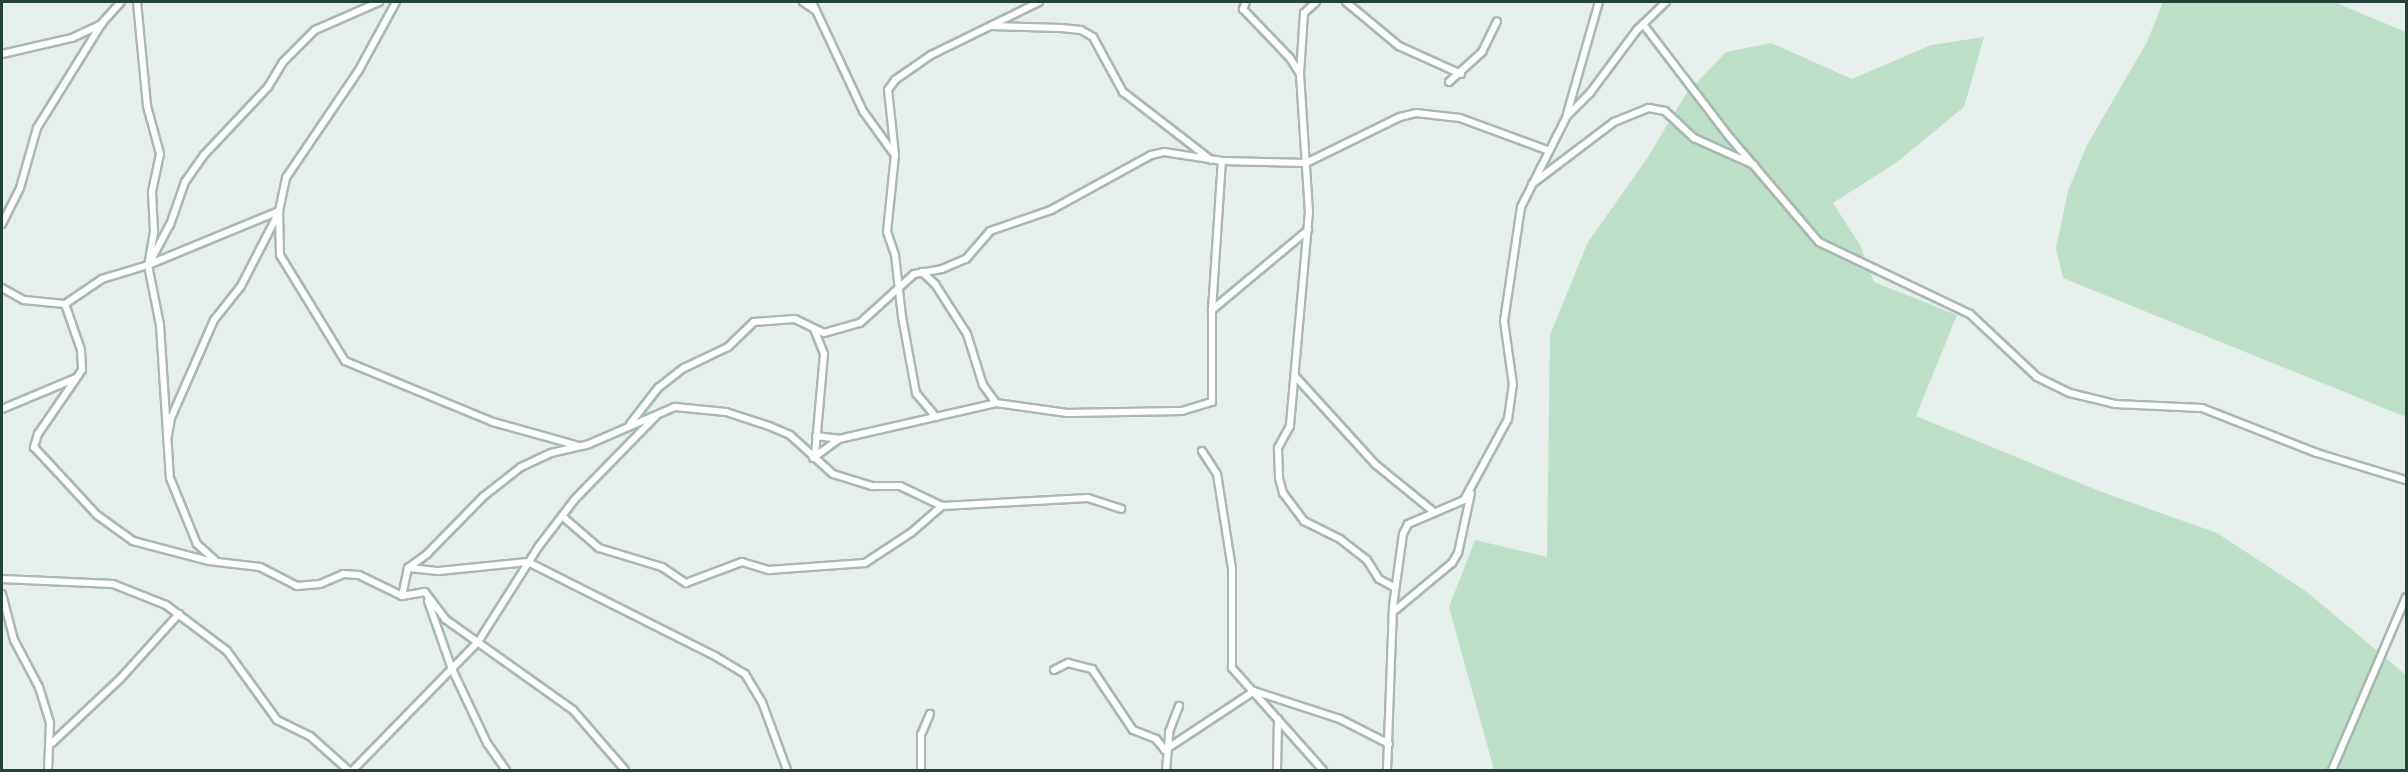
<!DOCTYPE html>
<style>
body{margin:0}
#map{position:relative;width:2408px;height:772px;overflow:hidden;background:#e6efeb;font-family:Jost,sans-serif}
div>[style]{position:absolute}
.green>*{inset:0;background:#bfe0c8}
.roads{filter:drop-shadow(2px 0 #a8b8b2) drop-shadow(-2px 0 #a8b8b2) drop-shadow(0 2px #a8b8b2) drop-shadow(0 -2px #a8b8b2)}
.minor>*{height:6px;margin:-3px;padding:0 3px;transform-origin:3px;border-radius:3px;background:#fff}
span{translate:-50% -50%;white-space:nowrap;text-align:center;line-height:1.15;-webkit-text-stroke:4.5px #f7fbf9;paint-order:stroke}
.frame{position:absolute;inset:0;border:3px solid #24423a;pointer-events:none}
</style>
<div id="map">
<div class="green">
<div style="clip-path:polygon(2163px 2px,2334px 2px,2406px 32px,2406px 417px,2063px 278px,2056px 248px,2068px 191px,2087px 145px,2147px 42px)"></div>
<div style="clip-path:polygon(1984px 37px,1964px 107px,1897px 162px,1833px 203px,1860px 245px,1874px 282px,1957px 315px,1916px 416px,2099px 491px,2217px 533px,2307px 592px,2406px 675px,2406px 770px,1494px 770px,1449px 607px,1475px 540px,1547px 557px,1550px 335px,1588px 242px,1646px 160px,1686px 94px,1726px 52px,1771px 43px,1852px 79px,1931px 45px)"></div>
</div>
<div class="roads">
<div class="minor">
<div style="left:137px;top:2px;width:104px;rotate:84.5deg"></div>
<div style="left:147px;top:106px;width:50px;rotate:74.8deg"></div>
<div style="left:160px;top:154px;width:39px;rotate:102deg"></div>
<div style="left:152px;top:192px;width:40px;rotate:87.1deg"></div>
<div style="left:154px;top:232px;width:34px;rotate:100deg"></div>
<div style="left:148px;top:265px;width:61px;rotate:78.7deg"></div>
<div style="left:160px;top:325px;width:153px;rotate:86.3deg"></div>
<div style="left:170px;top:478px;width:71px;rotate:67.8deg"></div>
<div style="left:197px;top:544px;width:24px;rotate:42deg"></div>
<div style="left:396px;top:2px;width:77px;rotate:118.6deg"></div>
<div style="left:359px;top:70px;width:130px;rotate:124.1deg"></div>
<div style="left:286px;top:178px;width:34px;rotate:102deg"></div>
<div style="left:279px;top:211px;width:44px;rotate:88.7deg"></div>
<div style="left:280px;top:255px;width:124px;rotate:58.5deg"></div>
<div style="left:345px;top:361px;width:160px;rotate:22.4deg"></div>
<div style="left:493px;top:422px;width:89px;rotate:15.6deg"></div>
<div style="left:803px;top:2px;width:14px;rotate:34deg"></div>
<div style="left:812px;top:2px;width:120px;rotate:64.9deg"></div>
<div style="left:863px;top:111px;width:53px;rotate:54.2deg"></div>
<div style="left:1246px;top:2px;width:8px;rotate:113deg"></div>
<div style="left:1243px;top:9px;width:68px;rotate:46.2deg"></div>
<div style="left:1290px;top:58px;width:19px;rotate:58deg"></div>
<div style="left:1316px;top:2px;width:16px;rotate:137deg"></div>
<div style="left:1304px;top:13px;width:61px;rotate:93.8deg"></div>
<div style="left:1300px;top:74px;width:138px;rotate:86.3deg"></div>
<div style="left:1309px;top:212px;width:215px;rotate:95.1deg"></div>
<div style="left:1290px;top:426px;width:25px;rotate:119deg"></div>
<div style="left:1278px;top:448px;width:30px;rotate:88deg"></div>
<div style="left:1279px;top:478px;width:16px;rotate:75deg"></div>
<div style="left:1283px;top:493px;width:35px;rotate:53deg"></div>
<div style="left:1304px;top:521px;width:40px;rotate:26.6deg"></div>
<div style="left:1340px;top:539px;width:34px;rotate:38deg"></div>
<div style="left:1367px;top:560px;width:22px;rotate:58deg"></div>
<div style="left:1379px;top:579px;width:18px;rotate:29deg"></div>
<div style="left:1346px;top:2px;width:69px;rotate:39.7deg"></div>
<div style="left:1399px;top:46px;width:68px;rotate:24.3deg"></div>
<div style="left:1643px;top:24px;width:138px;rotate:52.6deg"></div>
<div style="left:1727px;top:134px;width:142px;rotate:49.6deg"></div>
<div style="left:1819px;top:242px;width:167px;rotate:25.5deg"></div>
<div style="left:1970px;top:314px;width:92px;rotate:43.2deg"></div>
<div style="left:2037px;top:377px;width:37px;rotate:26deg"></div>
<div style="left:2070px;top:393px;width:46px;rotate:13.7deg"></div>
<div style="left:2115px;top:404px;width:87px;rotate:2.6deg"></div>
<div style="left:2202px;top:408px;width:123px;rotate:21.4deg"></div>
<div style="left:2317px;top:453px;width:93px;rotate:16.9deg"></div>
<div style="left:991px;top:26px;width:70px;rotate:1.6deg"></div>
<div style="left:1061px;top:28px;width:20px;rotate:6deg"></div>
<div style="left:1081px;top:30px;width:14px;rotate:30deg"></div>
<div style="left:1093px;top:37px;width:63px;rotate:61.4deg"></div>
<div style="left:1123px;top:92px;width:111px;rotate:37.7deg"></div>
<div style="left:2px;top:54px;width:72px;rotate:-12.9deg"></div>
<div style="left:72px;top:38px;width:33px;rotate:-25deg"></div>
<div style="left:1449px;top:82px;width:45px;rotate:-42.3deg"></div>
<div style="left:1482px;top:52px;width:34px;rotate:-64deg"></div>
<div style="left:1567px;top:114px;width:116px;rotate:-74.1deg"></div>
<div style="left:1532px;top:184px;width:103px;rotate:-37.1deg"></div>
<div style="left:1614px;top:122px;width:38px;rotate:-22deg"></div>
<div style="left:1649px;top:108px;width:16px;rotate:11deg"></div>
<div style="left:1665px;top:111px;width:40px;rotate:43deg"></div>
<div style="left:1694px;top:138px;width:66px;rotate:24.2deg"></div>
<div style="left:279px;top:211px;width:142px;rotate:157.6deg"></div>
<div style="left:148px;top:265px;width:48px;rotate:163.1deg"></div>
<div style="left:102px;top:279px;width:45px;rotate:146deg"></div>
<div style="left:65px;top:304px;width:49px;rotate:70.8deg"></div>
<div style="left:81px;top:350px;width:20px;rotate:87deg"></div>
<div style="left:82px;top:370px;width:78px;rotate:124.5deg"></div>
<div style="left:38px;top:434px;width:14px;rotate:107deg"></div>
<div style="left:34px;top:447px;width:93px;rotate:47.2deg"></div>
<div style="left:97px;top:515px;width:44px;rotate:35.8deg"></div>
<div style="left:133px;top:541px;width:79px;rotate:14.7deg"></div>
<div style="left:209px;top:561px;width:51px;rotate:6.7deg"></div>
<div style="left:260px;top:567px;width:42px;rotate:27.2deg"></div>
<div style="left:297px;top:586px;width:23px;rotate:-5deg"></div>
<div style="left:320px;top:584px;width:25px;rotate:-23deg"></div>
<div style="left:343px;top:574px;width:16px;rotate:4deg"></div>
<div style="left:359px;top:575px;width:48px;rotate:26deg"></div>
<div style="left:402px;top:596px;width:29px;rotate:-78deg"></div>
<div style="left:408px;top:568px;width:24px;rotate:-36deg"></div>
<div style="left:427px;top:554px;width:81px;rotate:-45.5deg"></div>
<div style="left:484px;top:496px;width:47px;rotate:-38.1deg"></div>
<div style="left:521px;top:467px;width:33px;rotate:-25deg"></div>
<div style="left:551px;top:453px;width:39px;rotate:-13deg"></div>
<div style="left:589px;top:444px;width:94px;rotate:-23.3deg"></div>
<div style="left:675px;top:407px;width:51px;rotate:5.6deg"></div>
<div style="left:726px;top:412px;width:45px;rotate:18deg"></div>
<div style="left:769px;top:426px;width:23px;rotate:23deg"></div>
<div style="left:790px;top:435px;width:58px;rotate:42.2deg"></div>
<div style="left:833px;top:474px;width:41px;rotate:17.1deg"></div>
<div style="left:872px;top:486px;width:28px"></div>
<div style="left:900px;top:486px;width:47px;rotate:25.5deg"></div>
<div style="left:942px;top:506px;width:146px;rotate:-3.1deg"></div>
<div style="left:1088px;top:498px;width:35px;rotate:18deg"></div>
<div style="left:2px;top:224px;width:40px;rotate:-63.4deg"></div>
<div style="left:20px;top:188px;width:62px;rotate:-74.2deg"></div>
<div style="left:37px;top:128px;width:123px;rotate:-58.2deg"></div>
<div style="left:102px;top:23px;width:28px;rotate:-48deg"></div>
<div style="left:151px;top:260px;width:40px;rotate:-62deg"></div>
<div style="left:170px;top:225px;width:46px;rotate:-70.8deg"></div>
<div style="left:185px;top:182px;width:33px;rotate:-55deg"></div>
<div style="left:204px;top:155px;width:93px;rotate:-46.7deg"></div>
<div style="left:268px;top:87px;width:29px;rotate:-59deg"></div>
<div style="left:283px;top:62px;width:45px;rotate:-45deg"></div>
<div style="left:315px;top:30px;width:70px;rotate:-23.6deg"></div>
<div style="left:922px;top:272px;width:18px;rotate:43deg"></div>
<div style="left:935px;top:284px;width:59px;rotate:57.4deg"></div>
<div style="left:967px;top:334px;width:53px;rotate:72.6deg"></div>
<div style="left:983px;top:385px;width:22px;rotate:54deg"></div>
<div style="left:2px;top:288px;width:25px;rotate:29deg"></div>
<div style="left:24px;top:300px;width:41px;rotate:5.6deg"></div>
<div style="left:1212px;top:310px;width:125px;rotate:-39.8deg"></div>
<div style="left:814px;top:329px;width:27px;rotate:68deg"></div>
<div style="left:824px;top:354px;width:101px;rotate:95.1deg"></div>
<div style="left:1295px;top:376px;width:119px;rotate:47.7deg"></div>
<div style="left:1375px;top:464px;width:77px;rotate:39.2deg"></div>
<div style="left:2px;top:409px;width:80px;rotate:-22.7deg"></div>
<div style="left:936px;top:417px;width:31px;rotate:-130deg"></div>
<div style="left:916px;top:393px;width:77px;rotate:-100.4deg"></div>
<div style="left:902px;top:317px;width:62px;rotate:-96.4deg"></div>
<div style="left:895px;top:255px;width:24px;rotate:-109deg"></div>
<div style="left:887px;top:232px;width:77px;rotate:-84.1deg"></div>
<div style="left:895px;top:155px;width:65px;rotate:-96.1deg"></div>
<div style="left:888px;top:90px;width:12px;rotate:-55deg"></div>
<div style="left:895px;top:80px;width:44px;rotate:-34.8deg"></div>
<div style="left:931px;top:55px;width:120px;rotate:-26.1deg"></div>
<div style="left:630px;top:424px;width:46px;rotate:-52.1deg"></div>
<div style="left:658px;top:388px;width:33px;rotate:-38deg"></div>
<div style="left:684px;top:368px;width:49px;rotate:-25.5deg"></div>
<div style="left:728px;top:347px;width:36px;rotate:-44deg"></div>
<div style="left:754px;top:322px;width:41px;rotate:-4.2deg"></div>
<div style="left:795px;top:319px;width:32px;rotate:26deg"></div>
<div style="left:824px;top:333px;width:37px;rotate:-16deg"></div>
<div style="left:860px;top:323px;width:73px;rotate:-42.2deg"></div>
<div style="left:914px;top:274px;width:28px;rotate:-10deg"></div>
<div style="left:942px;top:269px;width:26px;rotate:-23deg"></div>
<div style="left:966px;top:259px;width:37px;rotate:-49deg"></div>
<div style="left:990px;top:231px;width:65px;rotate:-19deg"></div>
<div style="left:1051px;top:210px;width:114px;rotate:-28.8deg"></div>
<div style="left:1151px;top:155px;width:13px;rotate:-13deg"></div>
<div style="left:1164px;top:152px;width:59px;rotate:8.8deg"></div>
<div style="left:1222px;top:161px;width:84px;rotate:1.4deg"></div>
<div style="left:1306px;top:163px;width:105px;rotate:-26.1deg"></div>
<div style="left:1400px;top:117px;width:16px;rotate:-14deg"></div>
<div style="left:1416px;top:113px;width:44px;rotate:6.5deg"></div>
<div style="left:1460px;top:118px;width:93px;rotate:20.2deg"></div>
<div style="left:168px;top:435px;width:17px;rotate:-80deg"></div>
<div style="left:171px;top:418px;width:107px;rotate:-66.3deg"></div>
<div style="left:214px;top:320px;width:43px;rotate:-51.5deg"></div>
<div style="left:241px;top:286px;width:83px;rotate:-62.8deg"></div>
<div style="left:816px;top:436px;width:23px;rotate:7deg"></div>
<div style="left:1202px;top:451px;width:27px;rotate:57deg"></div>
<div style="left:1217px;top:474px;width:96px;rotate:81deg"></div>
<div style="left:1232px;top:569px;width:99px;rotate:90deg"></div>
<div style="left:1232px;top:668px;width:137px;rotate:48.3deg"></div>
<div style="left:813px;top:458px;width:32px;rotate:-36deg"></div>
<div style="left:839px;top:439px;width:161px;rotate:-12.9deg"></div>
<div style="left:996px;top:403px;width:72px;rotate:8deg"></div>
<div style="left:1067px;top:413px;width:115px;rotate:-1deg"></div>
<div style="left:1182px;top:411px;width:31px;rotate:-17deg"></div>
<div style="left:1212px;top:402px;width:92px;rotate:-90deg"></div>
<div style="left:1212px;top:310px;width:149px;rotate:-86.2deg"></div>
<div style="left:562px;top:516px;width:49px;rotate:40.9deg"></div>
<div style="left:599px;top:548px;width:66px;rotate:16.8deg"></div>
<div style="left:662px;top:567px;width:29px;rotate:34deg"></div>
<div style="left:686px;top:583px;width:60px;rotate:-20.6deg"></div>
<div style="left:742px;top:562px;width:28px;rotate:17deg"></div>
<div style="left:769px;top:570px;width:96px;rotate:-4.2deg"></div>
<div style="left:865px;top:563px;width:56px;rotate:-33.4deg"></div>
<div style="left:912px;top:532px;width:40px;rotate:-41deg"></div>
<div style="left:409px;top:568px;width:30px;rotate:6deg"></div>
<div style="left:439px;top:571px;width:89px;rotate:-5.8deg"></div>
<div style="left:528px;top:562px;width:209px;rotate:26.7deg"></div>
<div style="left:715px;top:656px;width:35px;rotate:31deg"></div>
<div style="left:745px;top:674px;width:33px;rotate:59deg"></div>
<div style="left:762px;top:702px;width:72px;rotate:69.8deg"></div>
<div style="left:2px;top:579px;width:111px;rotate:2.6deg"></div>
<div style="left:113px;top:584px;width:57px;rotate:21.6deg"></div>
<div style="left:166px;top:605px;width:76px;rotate:37deg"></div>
<div style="left:227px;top:651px;width:85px;rotate:54.1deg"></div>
<div style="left:277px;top:720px;width:37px;rotate:26deg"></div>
<div style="left:310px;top:736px;width:51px;rotate:41.8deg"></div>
<div style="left:2px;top:594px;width:48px;rotate:75.4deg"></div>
<div style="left:14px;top:640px;width:53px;rotate:62deg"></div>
<div style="left:39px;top:687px;width:38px;rotate:73deg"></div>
<div style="left:50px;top:723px;width:47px;rotate:92.4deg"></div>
<div style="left:402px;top:596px;width:23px;rotate:-10deg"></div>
<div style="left:425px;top:592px;width:34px;rotate:53deg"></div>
<div style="left:445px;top:619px;width:157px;rotate:35.4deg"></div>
<div style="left:573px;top:710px;width:79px;rotate:49.1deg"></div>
<div style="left:428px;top:601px;width:72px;rotate:70.6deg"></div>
<div style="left:452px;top:669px;width:82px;rotate:64.7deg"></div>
<div style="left:487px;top:743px;width:33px;rotate:55deg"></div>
<div style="left:1393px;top:612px;width:77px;rotate:-39.7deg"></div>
<div style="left:1452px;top:563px;width:12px;rotate:-59deg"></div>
<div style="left:1458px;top:553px;width:61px;rotate:-77.8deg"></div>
<div style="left:1054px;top:670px;width:16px;rotate:-27deg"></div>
<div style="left:1068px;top:663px;width:25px;rotate:14deg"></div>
<div style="left:1092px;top:669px;width:73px;rotate:56.1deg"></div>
<div style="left:1133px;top:730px;width:25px;rotate:21deg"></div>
<div style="left:1156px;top:739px;width:14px;rotate:51deg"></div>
<div style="left:52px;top:743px;width:93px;rotate:-43.3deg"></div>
<div style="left:120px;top:679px;width:88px;rotate:-47.8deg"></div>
<div style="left:1165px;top:750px;width:107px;rotate:-33.5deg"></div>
<div style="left:1254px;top:691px;width:90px;rotate:18deg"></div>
<div style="left:1340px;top:719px;width:55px;rotate:27deg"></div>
<div style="left:353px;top:770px;width:179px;rotate:-45.7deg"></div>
<div style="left:478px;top:642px;width:114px;rotate:-57.6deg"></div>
<div style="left:539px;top:546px;width:59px;rotate:-52.5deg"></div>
<div style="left:575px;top:499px;width:115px;rotate:-45.7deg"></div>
<div style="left:921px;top:770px;width:35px;rotate:-90deg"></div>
<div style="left:921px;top:735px;width:23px;rotate:-67deg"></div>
<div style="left:1166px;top:770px;width:38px;rotate:-85deg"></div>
<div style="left:1169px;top:732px;width:28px;rotate:-69deg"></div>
<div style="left:1277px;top:770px;width:51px;rotate:-88.9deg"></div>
<div style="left:1387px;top:770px;width:164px;rotate:-87.9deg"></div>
<div style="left:1393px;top:606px;width:73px;rotate:-82.1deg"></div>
<div style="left:1403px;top:534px;width:11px;rotate:-63deg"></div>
<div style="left:1408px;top:524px;width:61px;rotate:-23.2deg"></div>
<div style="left:1464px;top:500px;width:92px;rotate:-61.5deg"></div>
<div style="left:1508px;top:419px;width:34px;rotate:-82deg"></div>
<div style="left:1513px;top:385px;width:65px;rotate:-98deg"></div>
<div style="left:1504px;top:321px;width:115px;rotate:-81.5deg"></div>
<div style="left:1521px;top:207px;width:102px;rotate:-63.2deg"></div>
<div style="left:1567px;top:116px;width:33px;rotate:-45deg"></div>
<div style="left:1590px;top:93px;width:79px;rotate:-53.3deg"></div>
<div style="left:1637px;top:30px;width:40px;rotate:-44deg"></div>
<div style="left:2332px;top:770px;width:188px;rotate:-66.8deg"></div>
</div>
</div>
<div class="frame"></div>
</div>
